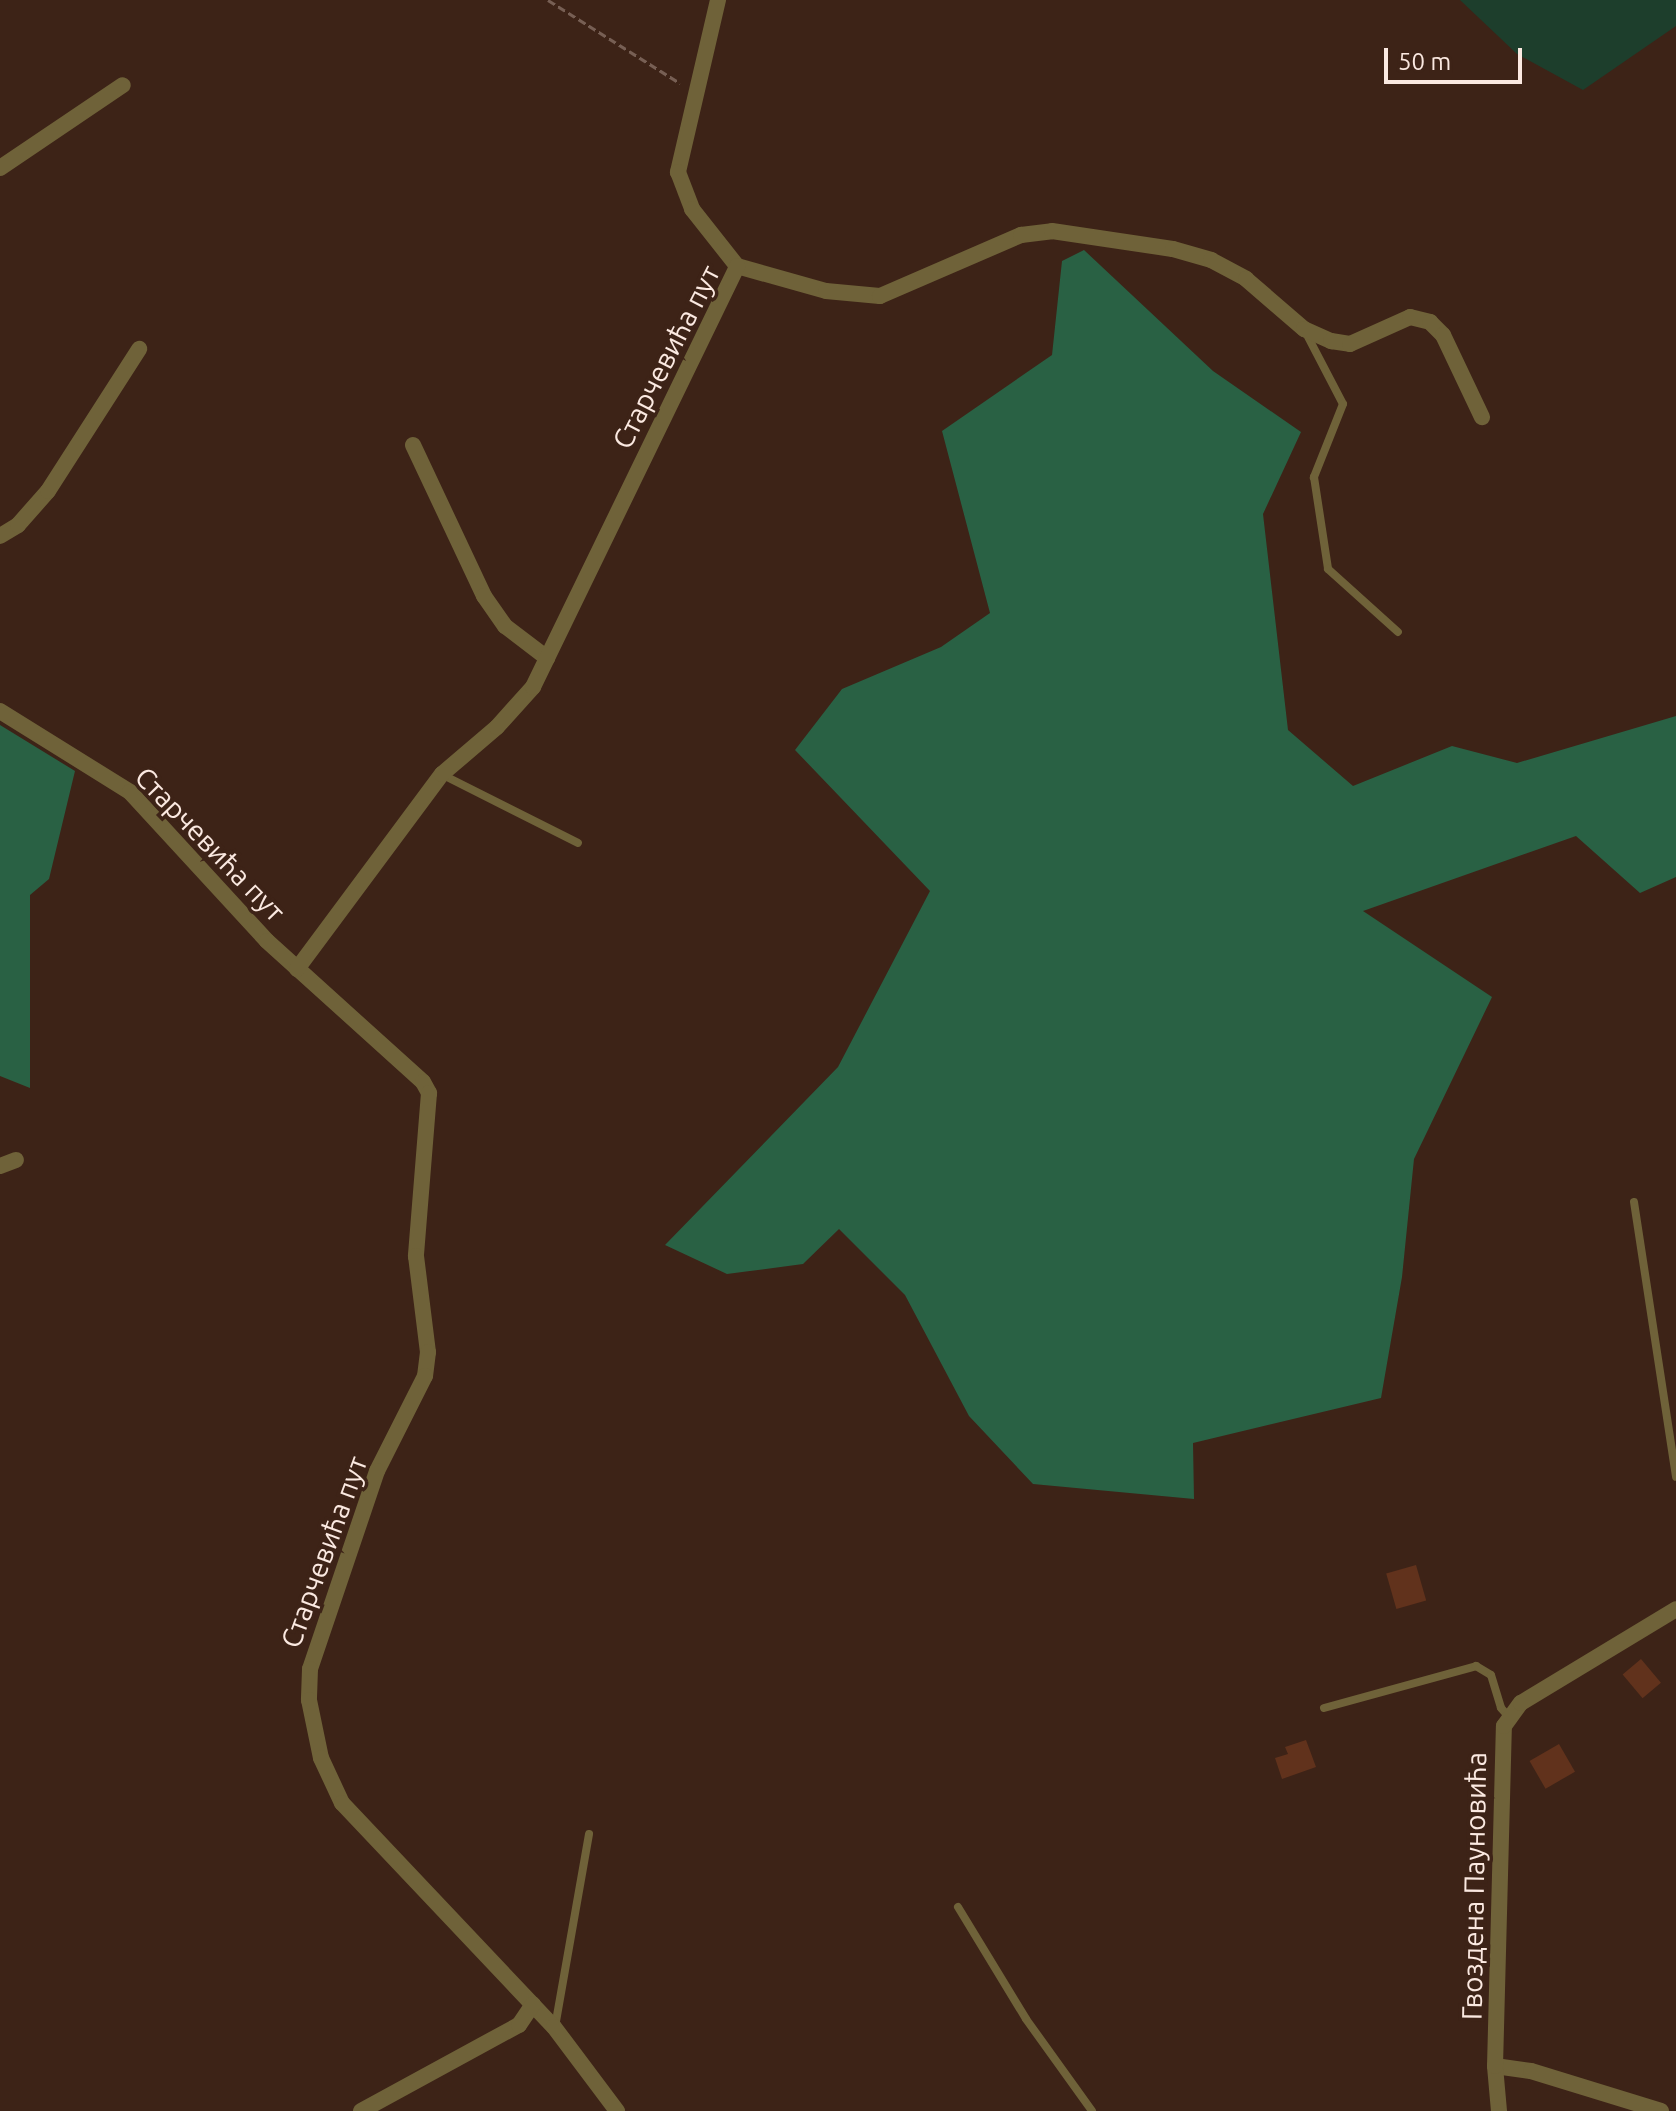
<!DOCTYPE html>
<meta charset="utf-8">
<style>
body{margin:0}
#map{position:relative;width:1676px;height:2111px;overflow:hidden;background:#3d2317;font-family:Ubuntu,sans-serif}
div>[style]{position:absolute}
.green>*{inset:0;background:#1d3e2c}
.forest>*{inset:0;background:#296144}
.building>*{inset:0;background:#61321c;transform-origin:0 0}
.path>*{height:3px;margin-top:-1.5px;transform-origin:0;background:repeating-linear-gradient(90deg,#775f54 0 8px,transparent 0 12px)}
.lane>*{height:8px;margin:-4px;padding:0 4px;transform-origin:4px;border-radius:4px;background:#6f6239}
.street>*{height:16px;margin:-8px;padding:0 8px;transform-origin:8px;border-radius:8px;background:#6f6239}
span{translate:-50% -50%;white-space:nowrap;text-align:center;line-height:1.15;-webkit-text-stroke:7px #3d2317;paint-order:stroke}
.street-label{font-size:28px;color:#fbe9e1}
.scale{position:absolute;left:1384px;top:48px;width:138px;height:36px;box-sizing:border-box;border:4px solid #fbe9e1;border-top:0;padding-left:10px;font-size:24px;line-height:28px;white-space:nowrap;color:#fbe9e1;-webkit-text-stroke:6px #3d2317;paint-order:stroke}
</style>
<div id="map">
<div class="green">
<div style="clip-path:polygon(1460px 0,1676px 0,1676px 26px,1583px 90px,1517px 54px)"></div>
</div>
<div class="forest">
<div style="clip-path:polygon(1084px 250px,1213px 371px,1301px 432px,1263px 514px,1288px 730px,1353px 786px,1452px 746px,1517px 763px,1676px 716px,1676px 877px,1640px 893px,1576px 836px,1363px 911px,1492px 997px,1414px 1159px,1402px 1277px,1381px 1398px,1193px 1443px,1194px 1499px,1033px 1484px,969px 1416px,905px 1295px,839px 1229px,803px 1264px,727px 1274px,665px 1245px,838px 1067px,930px 891px,795px 750px,842px 689px,941px 647px,990px 613px,942px 431px,1052px 355px,1062px 261px)"></div>
<div style="clip-path:polygon(0 725px,75px 771px,49px 879px,30px 895px,30px 1088px,0 1076px)"></div>
</div>
<div class="building">
<div style="left:1416px;top:1565px;width:37px;height:31px;rotate:74deg"></div>
<div style="left:1641px;top:1659px;width:31px;height:24px;rotate:50deg"></div>
<div style="clip-path:polygon(1306px 1740px,1316px 1767px,1282px 1779px,1275px 1758px,1288px 1754px,1285px 1747px)"></div>
<div style="left:1559px;top:1744px;width:32px;height:34px;rotate:60deg"></div>
</div>
<div class="path">
<div style="left:548px;top:0;width:156px;rotate:32.2deg"></div>
</div>
<div class="lane">
<div style="left:1306px;top:333px;width:80px;rotate:62.5deg"></div>
<div style="left:1343px;top:404px;width:79px;rotate:111.7deg"></div>
<div style="left:1314px;top:477px;width:93px;rotate:81.3deg"></div>
<div style="left:1328px;top:569px;width:94px;rotate:42deg"></div>
<div style="left:443px;top:775px;width:151px;rotate:26.7deg"></div>
<div style="left:1634px;top:1202px;width:278px;rotate:81.3deg"></div>
<div style="left:1324px;top:1708px;width:158px;rotate:-15.4deg"></div>
<div style="left:1476px;top:1666px;width:17px;rotate:31deg"></div>
<div style="left:1491px;top:1675px;width:34px;rotate:73deg"></div>
<div style="left:1501px;top:1708px;width:13px;rotate:48deg"></div>
<div style="left:958px;top:1907px;width:131px;rotate:58.7deg"></div>
<div style="left:1026px;top:2019px;width:113px;rotate:54.3deg"></div>
<div style="left:555px;top:2027px;width:196px;rotate:-80deg"></div>
</div>
<div class="street">
<div style="left:718px;top:0;width:177px;rotate:103.1deg"></div>
<div style="left:678px;top:172px;width:40px;rotate:69deg"></div>
<div style="left:692px;top:209px;width:73px;rotate:51.7deg"></div>
<div style="left:0;top:168px;width:148px;rotate:-34deg"></div>
<div style="left:737px;top:266px;width:92px;rotate:15.7deg"></div>
<div style="left:826px;top:291px;width:54px;rotate:5.3deg"></div>
<div style="left:880px;top:296px;width:154px;rotate:-23.4deg"></div>
<div style="left:1021px;top:235px;width:31px;rotate:-7deg"></div>
<div style="left:1052px;top:231px;width:122px;rotate:8.5deg"></div>
<div style="left:1173px;top:249px;width:40px;rotate:16deg"></div>
<div style="left:1211px;top:260px;width:40px;rotate:28deg"></div>
<div style="left:1246px;top:279px;width:77px;rotate:40.8deg"></div>
<div style="left:1304px;top:329px;width:30px;rotate:24deg"></div>
<div style="left:1331px;top:341px;width:19px;rotate:9deg"></div>
<div style="left:1350px;top:344px;width:66px;rotate:-24.2deg"></div>
<div style="left:1410px;top:317px;width:21px;rotate:14deg"></div>
<div style="left:1430px;top:322px;width:18px;rotate:45deg"></div>
<div style="left:1443px;top:335px;width:91px;rotate:64.6deg"></div>
<div style="left:413px;top:445px;width:167px;rotate:64.8deg"></div>
<div style="left:484px;top:596px;width:37px;rotate:55deg"></div>
<div style="left:505px;top:626px;width:53px;rotate:37.3deg"></div>
<div style="left:0;top:536px;width:21px;rotate:-31deg"></div>
<div style="left:18px;top:525px;width:45px;rotate:-48.6deg"></div>
<div style="left:48px;top:491px;width:169px;rotate:-57.3deg"></div>
<div style="left:0;top:711px;width:153px;rotate:31.9deg"></div>
<div style="left:130px;top:792px;width:202px;rotate:47.4deg"></div>
<div style="left:267px;top:941px;width:210px;rotate:42.1deg"></div>
<div style="left:423px;top:1082px;width:13px;rotate:61deg"></div>
<div style="left:429px;top:1093px;width:164px;rotate:94.6deg"></div>
<div style="left:416px;top:1256px;width:97px;rotate:82.9deg"></div>
<div style="left:428px;top:1352px;width:24px;rotate:97deg"></div>
<div style="left:425px;top:1376px;width:106px;rotate:116.8deg"></div>
<div style="left:377px;top:1471px;width:209px;rotate:108.7deg"></div>
<div style="left:310px;top:1669px;width:31px;rotate:92deg"></div>
<div style="left:309px;top:1700px;width:59px;rotate:78.3deg"></div>
<div style="left:321px;top:1758px;width:50px;rotate:65deg"></div>
<div style="left:342px;top:1803px;width:308px;rotate:46.6deg"></div>
<div style="left:554px;top:2027px;width:105px;rotate:53.1deg"></div>
<div style="left:297px;top:969px;width:243px;rotate:-53.4deg"></div>
<div style="left:442px;top:774px;width:72px;rotate:-40.5deg"></div>
<div style="left:497px;top:727px;width:54px;rotate:-48deg"></div>
<div style="left:533px;top:687px;width:468px;rotate:-64.1deg"></div>
<div style="left:0;top:1166px;width:17px;rotate:-21deg"></div>
<div style="left:1495px;top:2066px;width:36px;rotate:8deg"></div>
<div style="left:1531px;top:2071px;width:136px;rotate:17.1deg"></div>
<div style="left:361px;top:2111px;width:180px;rotate:-28.6deg"></div>
<div style="left:519px;top:2025px;width:25px;rotate:-56deg"></div>
<div style="left:1499px;top:2111px;width:45px;rotate:-95.1deg"></div>
<div style="left:1495px;top:2066px;width:340px;rotate:-88.5deg"></div>
<div style="left:1504px;top:1726px;width:29px;rotate:-54deg"></div>
<div style="left:1521px;top:1703px;width:181px;rotate:-31.2deg"></div>
</div>
<div class="street-label">
<span style="left:666px;top:357px;rotate:-63deg">Старчевића пут</span>
<span style="left:210px;top:844px;rotate:46deg">Старчевића пут</span>
<span style="left:324px;top:1552px;rotate:-70deg">Старчевића пут</span>
<span style="left:1474px;top:1886px;rotate:-89deg">Гвоздена Пауновића</span>
</div>
<div class="scale">50 m</div>
</div>
